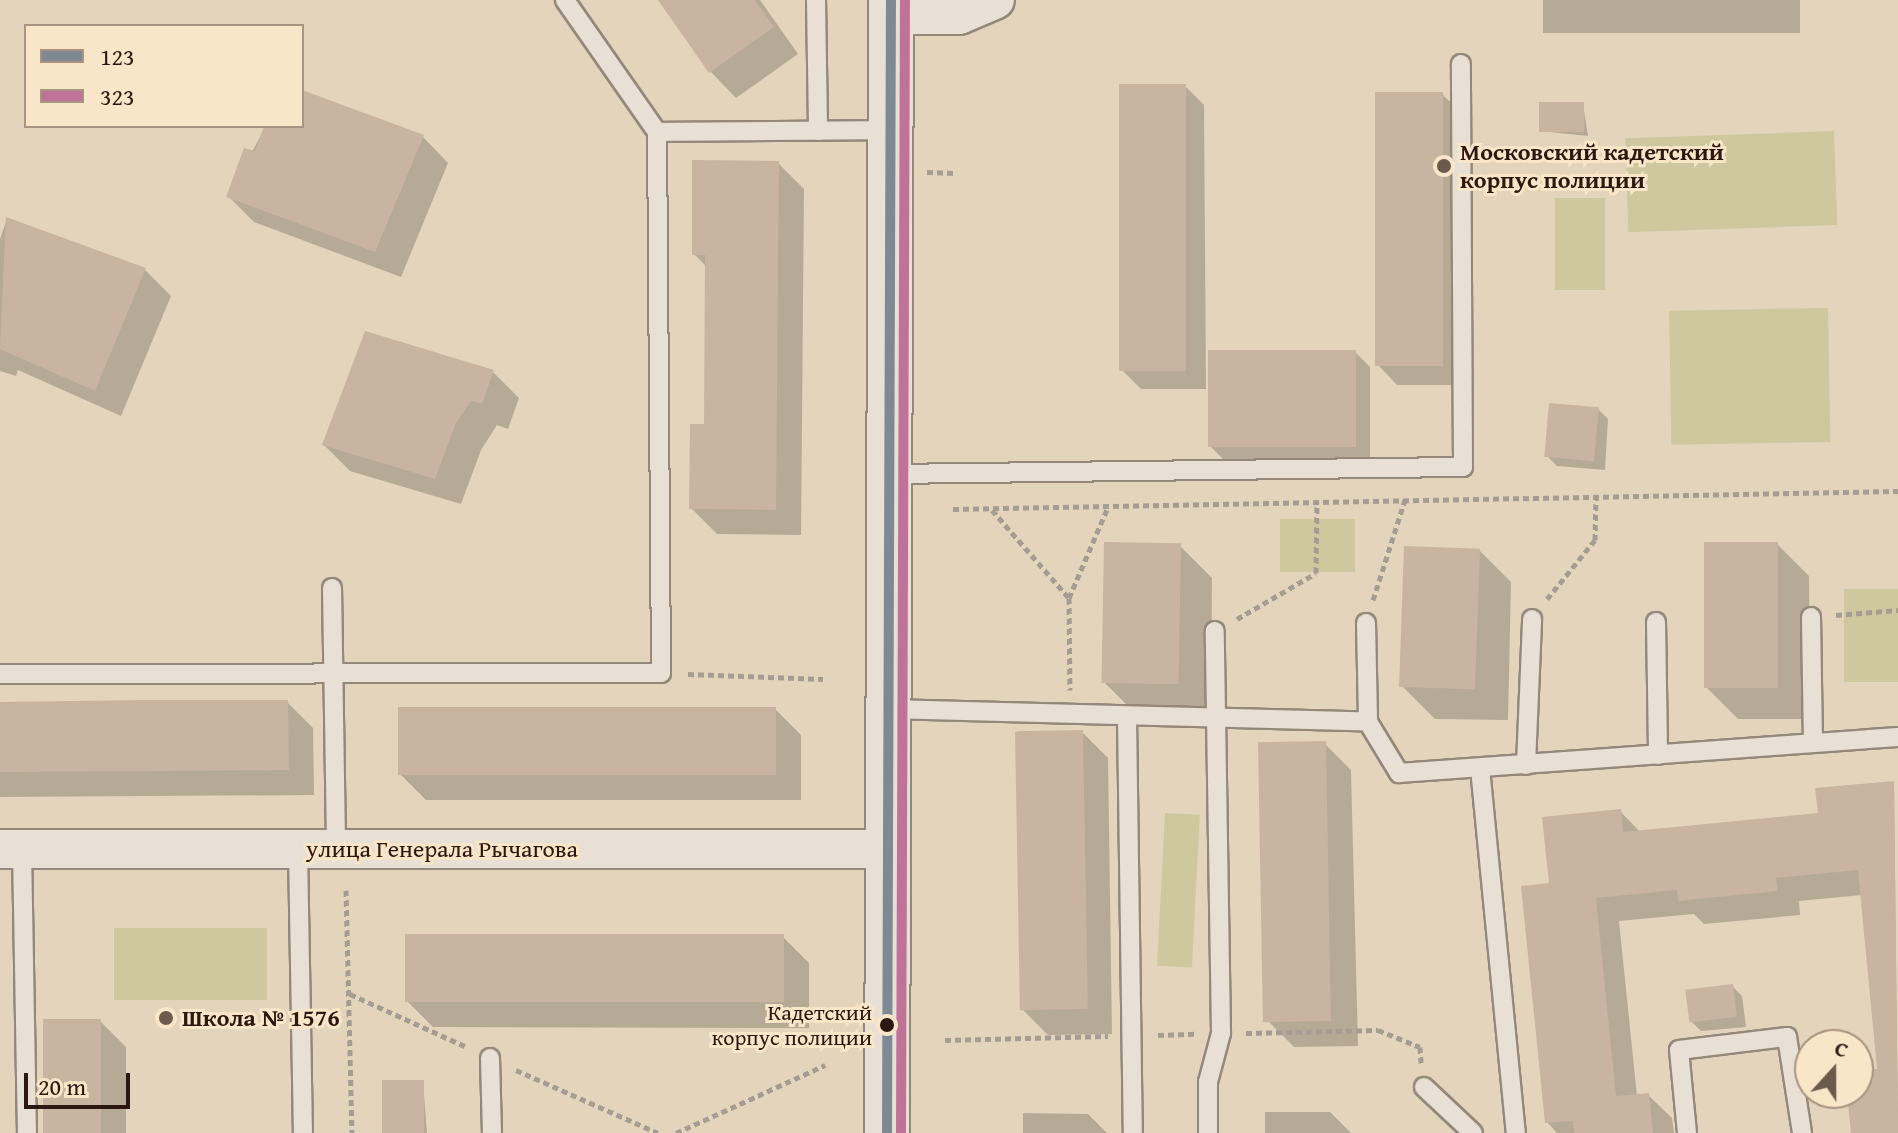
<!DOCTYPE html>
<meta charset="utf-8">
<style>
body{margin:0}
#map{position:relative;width:1898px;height:1133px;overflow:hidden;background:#e4d4bc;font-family:"Gentium Book Plus",serif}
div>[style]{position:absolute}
.green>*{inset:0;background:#cfc89f;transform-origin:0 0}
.shadow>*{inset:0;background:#0003;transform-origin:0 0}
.building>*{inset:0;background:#c8b4a1;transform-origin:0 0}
.path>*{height:5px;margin-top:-2.5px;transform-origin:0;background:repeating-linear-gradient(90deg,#a59d93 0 6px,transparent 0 10px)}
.roads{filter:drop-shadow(2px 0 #93887a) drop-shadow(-2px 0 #93887a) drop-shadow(0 2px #93887a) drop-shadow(0 -2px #93887a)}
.lane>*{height:18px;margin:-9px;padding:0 9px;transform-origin:9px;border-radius:9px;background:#e8e0d4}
.street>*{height:38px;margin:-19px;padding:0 19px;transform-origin:19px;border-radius:19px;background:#e8e0d4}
.secondary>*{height:44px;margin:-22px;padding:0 22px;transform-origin:22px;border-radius:22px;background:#e8e0d4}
.bus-1>*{height:10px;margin:-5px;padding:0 5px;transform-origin:5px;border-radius:5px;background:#7e8994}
.bus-2>*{height:10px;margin:-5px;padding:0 5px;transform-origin:5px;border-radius:5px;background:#c07398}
.dots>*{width:22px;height:22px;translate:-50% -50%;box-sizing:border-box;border:4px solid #f9e5c8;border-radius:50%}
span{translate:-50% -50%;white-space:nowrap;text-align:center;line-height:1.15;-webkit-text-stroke:6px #f9e5c8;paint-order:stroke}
.bus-label{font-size:22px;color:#2c1811}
.right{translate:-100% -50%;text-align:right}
.poi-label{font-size:24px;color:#2c1811;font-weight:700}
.left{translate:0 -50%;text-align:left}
.street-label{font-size:24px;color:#2c1811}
.legend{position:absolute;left:24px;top:24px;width:280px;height:104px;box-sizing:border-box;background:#f9e5c8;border:2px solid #a7937f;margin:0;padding:10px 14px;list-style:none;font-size:24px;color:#2c1811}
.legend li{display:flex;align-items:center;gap:16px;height:40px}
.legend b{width:40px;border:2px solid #a7937f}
.north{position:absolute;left:1794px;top:1029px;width:80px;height:80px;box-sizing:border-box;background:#f9e5c8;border:2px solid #a7937f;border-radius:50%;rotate:21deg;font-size:22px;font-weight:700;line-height:32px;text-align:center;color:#2c1811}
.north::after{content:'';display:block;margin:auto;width:28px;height:36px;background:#6c5a4d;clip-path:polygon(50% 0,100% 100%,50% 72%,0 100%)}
.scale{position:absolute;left:24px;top:1073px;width:106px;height:36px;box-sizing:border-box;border:4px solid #2c1811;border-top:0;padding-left:10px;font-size:24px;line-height:28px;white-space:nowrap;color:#2c1811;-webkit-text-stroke:6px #f9e5c8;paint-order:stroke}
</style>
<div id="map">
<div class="green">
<div style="left:1834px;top:131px;width:94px;height:209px;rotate:88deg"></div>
<div style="left:1555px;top:198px;width:50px;height:92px"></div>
<div style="left:1828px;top:308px;width:134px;height:159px;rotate:89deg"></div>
<div style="left:1280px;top:519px;width:75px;height:53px"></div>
<div style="left:1898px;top:589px;width:93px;height:54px;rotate:90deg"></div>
<div style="left:1165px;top:813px;width:35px;height:153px;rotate:3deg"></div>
<div style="left:114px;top:928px;width:153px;height:72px"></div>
</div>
<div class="shadow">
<div style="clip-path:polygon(668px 0,760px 0,798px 54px,736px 98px,711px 72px)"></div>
<div style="left:1543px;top:0;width:257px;height:33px"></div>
<div style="clip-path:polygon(1185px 86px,1204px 105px,1206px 389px,1141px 389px,1122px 370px)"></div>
<div style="clip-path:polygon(302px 92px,423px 137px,448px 163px,401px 277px,254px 222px,228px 196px,266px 126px,302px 126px)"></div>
<div style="clip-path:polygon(1442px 94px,1462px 113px,1463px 385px,1397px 385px,1378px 365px)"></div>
<div style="clip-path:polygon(1583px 104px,1588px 136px,1540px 131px)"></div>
<div style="clip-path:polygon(778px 163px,804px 189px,801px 535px,717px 534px,691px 508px,706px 426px,707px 267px,694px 254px)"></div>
<div style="clip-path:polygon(7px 219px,145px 270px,171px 296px,121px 416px,18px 370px,16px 376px,0 371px,0 239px)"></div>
<div style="clip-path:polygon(366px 333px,493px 372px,519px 398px,508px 429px,497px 425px,481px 450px,461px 504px,350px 471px,324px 445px)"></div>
<div style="clip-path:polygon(1355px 352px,1370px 367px,1370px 461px,1225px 461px,1210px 446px)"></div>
<div style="clip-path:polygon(1598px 409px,1608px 419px,1605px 470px,1557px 466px,1547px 456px)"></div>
<div style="clip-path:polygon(1777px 544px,1809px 576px,1810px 719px,1738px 719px,1706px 687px)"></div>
<div style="clip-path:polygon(1180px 546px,1212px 578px,1211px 715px,1136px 714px,1104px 682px)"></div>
<div style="clip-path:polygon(1479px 550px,1511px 582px,1508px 720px,1435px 719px,1403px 687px)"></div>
<div style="clip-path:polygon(287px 702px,313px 728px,314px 795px,0 797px,0 704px)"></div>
<div style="clip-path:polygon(775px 709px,801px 735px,801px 800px,426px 800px,400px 774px)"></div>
<div style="clip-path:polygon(1082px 732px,1108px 758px,1112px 1034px,1048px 1035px,1022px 1009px)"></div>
<div style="clip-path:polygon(1325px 744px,1351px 770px,1358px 1046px,1294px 1047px,1268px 1021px)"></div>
<div style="clip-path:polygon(1894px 783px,1898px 1133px,1853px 1133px,1849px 1093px,1858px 1093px,1858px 1073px,1880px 1071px,1862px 895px,1799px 901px,1800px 915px,1704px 924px,1694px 914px,1619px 921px,1637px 1096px,1648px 1095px,1672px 1118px,1674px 1133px,1557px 1133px,1547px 1122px,1551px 885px,1620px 811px,1641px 833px,1820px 815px)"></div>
<div style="clip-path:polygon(783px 937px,809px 963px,809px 1028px,433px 1027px,407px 1001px)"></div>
<div style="clip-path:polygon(1733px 987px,1742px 996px,1746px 1027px,1701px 1031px,1691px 1021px)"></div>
<div style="clip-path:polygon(100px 1021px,126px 1047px,126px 1133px,46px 1133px)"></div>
<div style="clip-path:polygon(423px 1082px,427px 1133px,383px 1133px)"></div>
<div style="clip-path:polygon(1265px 1112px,1330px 1112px,1351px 1133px,1265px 1133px)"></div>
<div style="clip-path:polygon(1023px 1113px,1088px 1114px,1107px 1133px,1023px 1133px)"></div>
</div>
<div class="building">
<div style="clip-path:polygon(658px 0,755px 0,774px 27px,709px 73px)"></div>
<div style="left:1119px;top:84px;width:67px;height:287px"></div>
<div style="clip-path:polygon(302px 90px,424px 135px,375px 252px,226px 197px,244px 148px,255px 151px,264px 126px,302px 126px)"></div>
<div style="left:1375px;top:92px;width:68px;height:274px"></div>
<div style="left:1539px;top:102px;width:45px;height:30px"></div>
<div style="clip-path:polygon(692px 160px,779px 161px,776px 510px,689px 509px,690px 424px,704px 424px,705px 255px,692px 255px)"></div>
<div style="clip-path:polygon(6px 217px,146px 268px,95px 391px,0 349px)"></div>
<div style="clip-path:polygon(365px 331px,494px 370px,482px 404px,471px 401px,456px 423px,435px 479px,322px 445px)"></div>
<div style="left:1356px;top:350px;width:97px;height:148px;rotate:90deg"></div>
<div style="left:1549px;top:403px;width:50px;height:54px;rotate:5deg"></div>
<div style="left:1104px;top:542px;width:77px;height:141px;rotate:1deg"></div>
<div style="left:1704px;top:542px;width:74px;height:146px"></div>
<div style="left:1404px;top:546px;width:76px;height:141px;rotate:2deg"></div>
<div style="clip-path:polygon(147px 700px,288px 700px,289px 770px,0 772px,0 702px)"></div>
<div style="left:398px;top:707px;width:378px;height:68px"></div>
<div style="left:1083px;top:730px;width:279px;height:68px;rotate:89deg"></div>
<div style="left:1326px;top:741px;width:280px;height:68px;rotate:89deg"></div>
<div style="clip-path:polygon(1894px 781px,1898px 1133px,1851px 1133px,1847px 1093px,1858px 1093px,1858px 1071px,1877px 1069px,1858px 870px,1776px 878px,1778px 891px,1678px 901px,1677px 890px,1596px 898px,1616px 1096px,1649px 1093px,1653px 1133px,1574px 1133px,1573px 1121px,1545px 1123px,1521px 886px,1549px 883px,1542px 817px,1621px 809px,1623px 832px,1818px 813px,1815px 788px)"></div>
<div style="left:405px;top:934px;width:379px;height:68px"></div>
<div style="left:1733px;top:984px;width:33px;height:48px;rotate:83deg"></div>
<div style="left:101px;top:1019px;width:114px;height:58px;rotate:90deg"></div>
<div style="left:382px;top:1080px;width:42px;height:53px"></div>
</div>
<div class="path">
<div style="left:927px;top:172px;width:28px;rotate:2deg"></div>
<div style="left:953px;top:509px;width:945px;rotate:-1.09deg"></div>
<div style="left:992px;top:510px;width:117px;rotate:48.8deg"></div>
<div style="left:1069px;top:598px;width:92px;rotate:89.4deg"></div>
<div style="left:1069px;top:598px;width:99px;rotate:-66.8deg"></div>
<div style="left:1547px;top:599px;width:76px;rotate:-50.9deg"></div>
<div style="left:1595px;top:540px;width:44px;rotate:-88.7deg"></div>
<div style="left:1373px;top:600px;width:105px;rotate:-72.3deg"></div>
<div style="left:1836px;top:615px;width:62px;rotate:-4.6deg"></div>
<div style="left:1237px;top:619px;width:91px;rotate:-30.2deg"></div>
<div style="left:1316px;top:573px;width:70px;rotate:-89.2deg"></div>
<div style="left:688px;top:674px;width:135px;rotate:2.1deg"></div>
<div style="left:346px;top:890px;width:243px;rotate:88.6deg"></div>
<div style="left:350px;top:994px;width:128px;rotate:24.4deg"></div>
<div style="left:1246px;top:1033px;width:132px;rotate:-1.3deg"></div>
<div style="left:1378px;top:1030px;width:45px;rotate:22deg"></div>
<div style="left:1420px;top:1047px;width:16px;rotate:86deg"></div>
<div style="left:1158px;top:1035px;width:38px;rotate:-2deg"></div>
<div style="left:945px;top:1040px;width:163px;rotate:-1.4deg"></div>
<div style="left:516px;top:1070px;width:155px;rotate:23.9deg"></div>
<div style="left:676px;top:1133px;width:164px;rotate:-24.5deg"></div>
</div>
<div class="roads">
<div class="lane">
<div style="left:816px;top:0;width:131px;rotate:89.1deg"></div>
<div style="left:657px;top:132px;width:233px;rotate:-0.5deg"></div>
<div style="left:888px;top:474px;width:575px;rotate:-0.7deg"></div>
<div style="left:1463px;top:467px;width:403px;rotate:-90.3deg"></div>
<div style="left:332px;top:588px;width:261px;rotate:89.1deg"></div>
<div style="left:1811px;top:617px;width:126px;rotate:89.1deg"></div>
<div style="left:1656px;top:622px;width:133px;rotate:89.1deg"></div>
<div style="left:1366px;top:623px;width:99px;rotate:88.8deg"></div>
<div style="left:0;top:674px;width:661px;rotate:-0.09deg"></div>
<div style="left:661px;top:673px;width:541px;rotate:-90.42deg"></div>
<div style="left:657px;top:132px;width:161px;rotate:-124.9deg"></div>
<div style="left:887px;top:709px;width:481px;rotate:1.5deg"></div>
<div style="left:1368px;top:722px;width:60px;rotate:58.7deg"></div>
<div style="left:1399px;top:773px;width:500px;rotate:-4.13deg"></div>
<div style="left:1127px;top:717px;width:416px;rotate:89.2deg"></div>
<div style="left:1526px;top:765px;width:146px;rotate:-87.6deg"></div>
<div style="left:1480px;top:768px;width:367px;rotate:84.4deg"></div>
<div style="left:22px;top:849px;width:284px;rotate:89deg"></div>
<div style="left:298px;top:850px;width:283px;rotate:89deg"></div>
<div style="left:490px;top:1058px;width:75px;rotate:88.5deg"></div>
<div style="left:1424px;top:1087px;width:67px;rotate:43.2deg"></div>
<div style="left:1208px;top:1133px;width:51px;rotate:-90deg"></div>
<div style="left:1208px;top:1082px;width:51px;rotate:-75.1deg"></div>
<div style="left:1221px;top:1033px;width:402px;rotate:-90.9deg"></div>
<div style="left:1687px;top:1133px;width:83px;rotate:-95.5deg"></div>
<div style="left:1679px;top:1050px;width:109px;rotate:-6.9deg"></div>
<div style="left:1787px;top:1037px;width:97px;rotate:81.1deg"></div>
</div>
<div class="street">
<div style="left:891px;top:15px;width:68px"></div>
<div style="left:959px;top:15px;width:39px;rotate:-23deg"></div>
<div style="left:0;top:849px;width:885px"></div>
</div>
<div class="secondary">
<div style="left:887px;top:1133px;width:1133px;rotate:-89.8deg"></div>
</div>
</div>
<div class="bus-1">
<div style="left:887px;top:1133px;width:1133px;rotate:-89.8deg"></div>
</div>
<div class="bus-2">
<div style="left:901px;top:1133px;width:1133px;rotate:-89.8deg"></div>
</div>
<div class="dots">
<div style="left:1444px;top:166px;background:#6c5a4d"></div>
<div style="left:166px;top:1018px;background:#6c5a4d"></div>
<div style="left:887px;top:1025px;background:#2c1811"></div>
</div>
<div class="bus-label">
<span class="right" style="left:872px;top:1025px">Кадетский<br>корпус полиции</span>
</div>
<div class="poi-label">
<span class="left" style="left:1460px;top:166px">Московский кадетский<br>корпус полиции</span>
<span class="left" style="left:182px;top:1018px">Школа № 1576</span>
</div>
<div class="street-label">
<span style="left:442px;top:849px">улица Генерала Рычагова</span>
</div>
<ul class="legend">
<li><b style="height:10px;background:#7e8994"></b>123</li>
<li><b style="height:10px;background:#c07398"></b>323</li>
</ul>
<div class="north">С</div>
<div class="scale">20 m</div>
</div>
